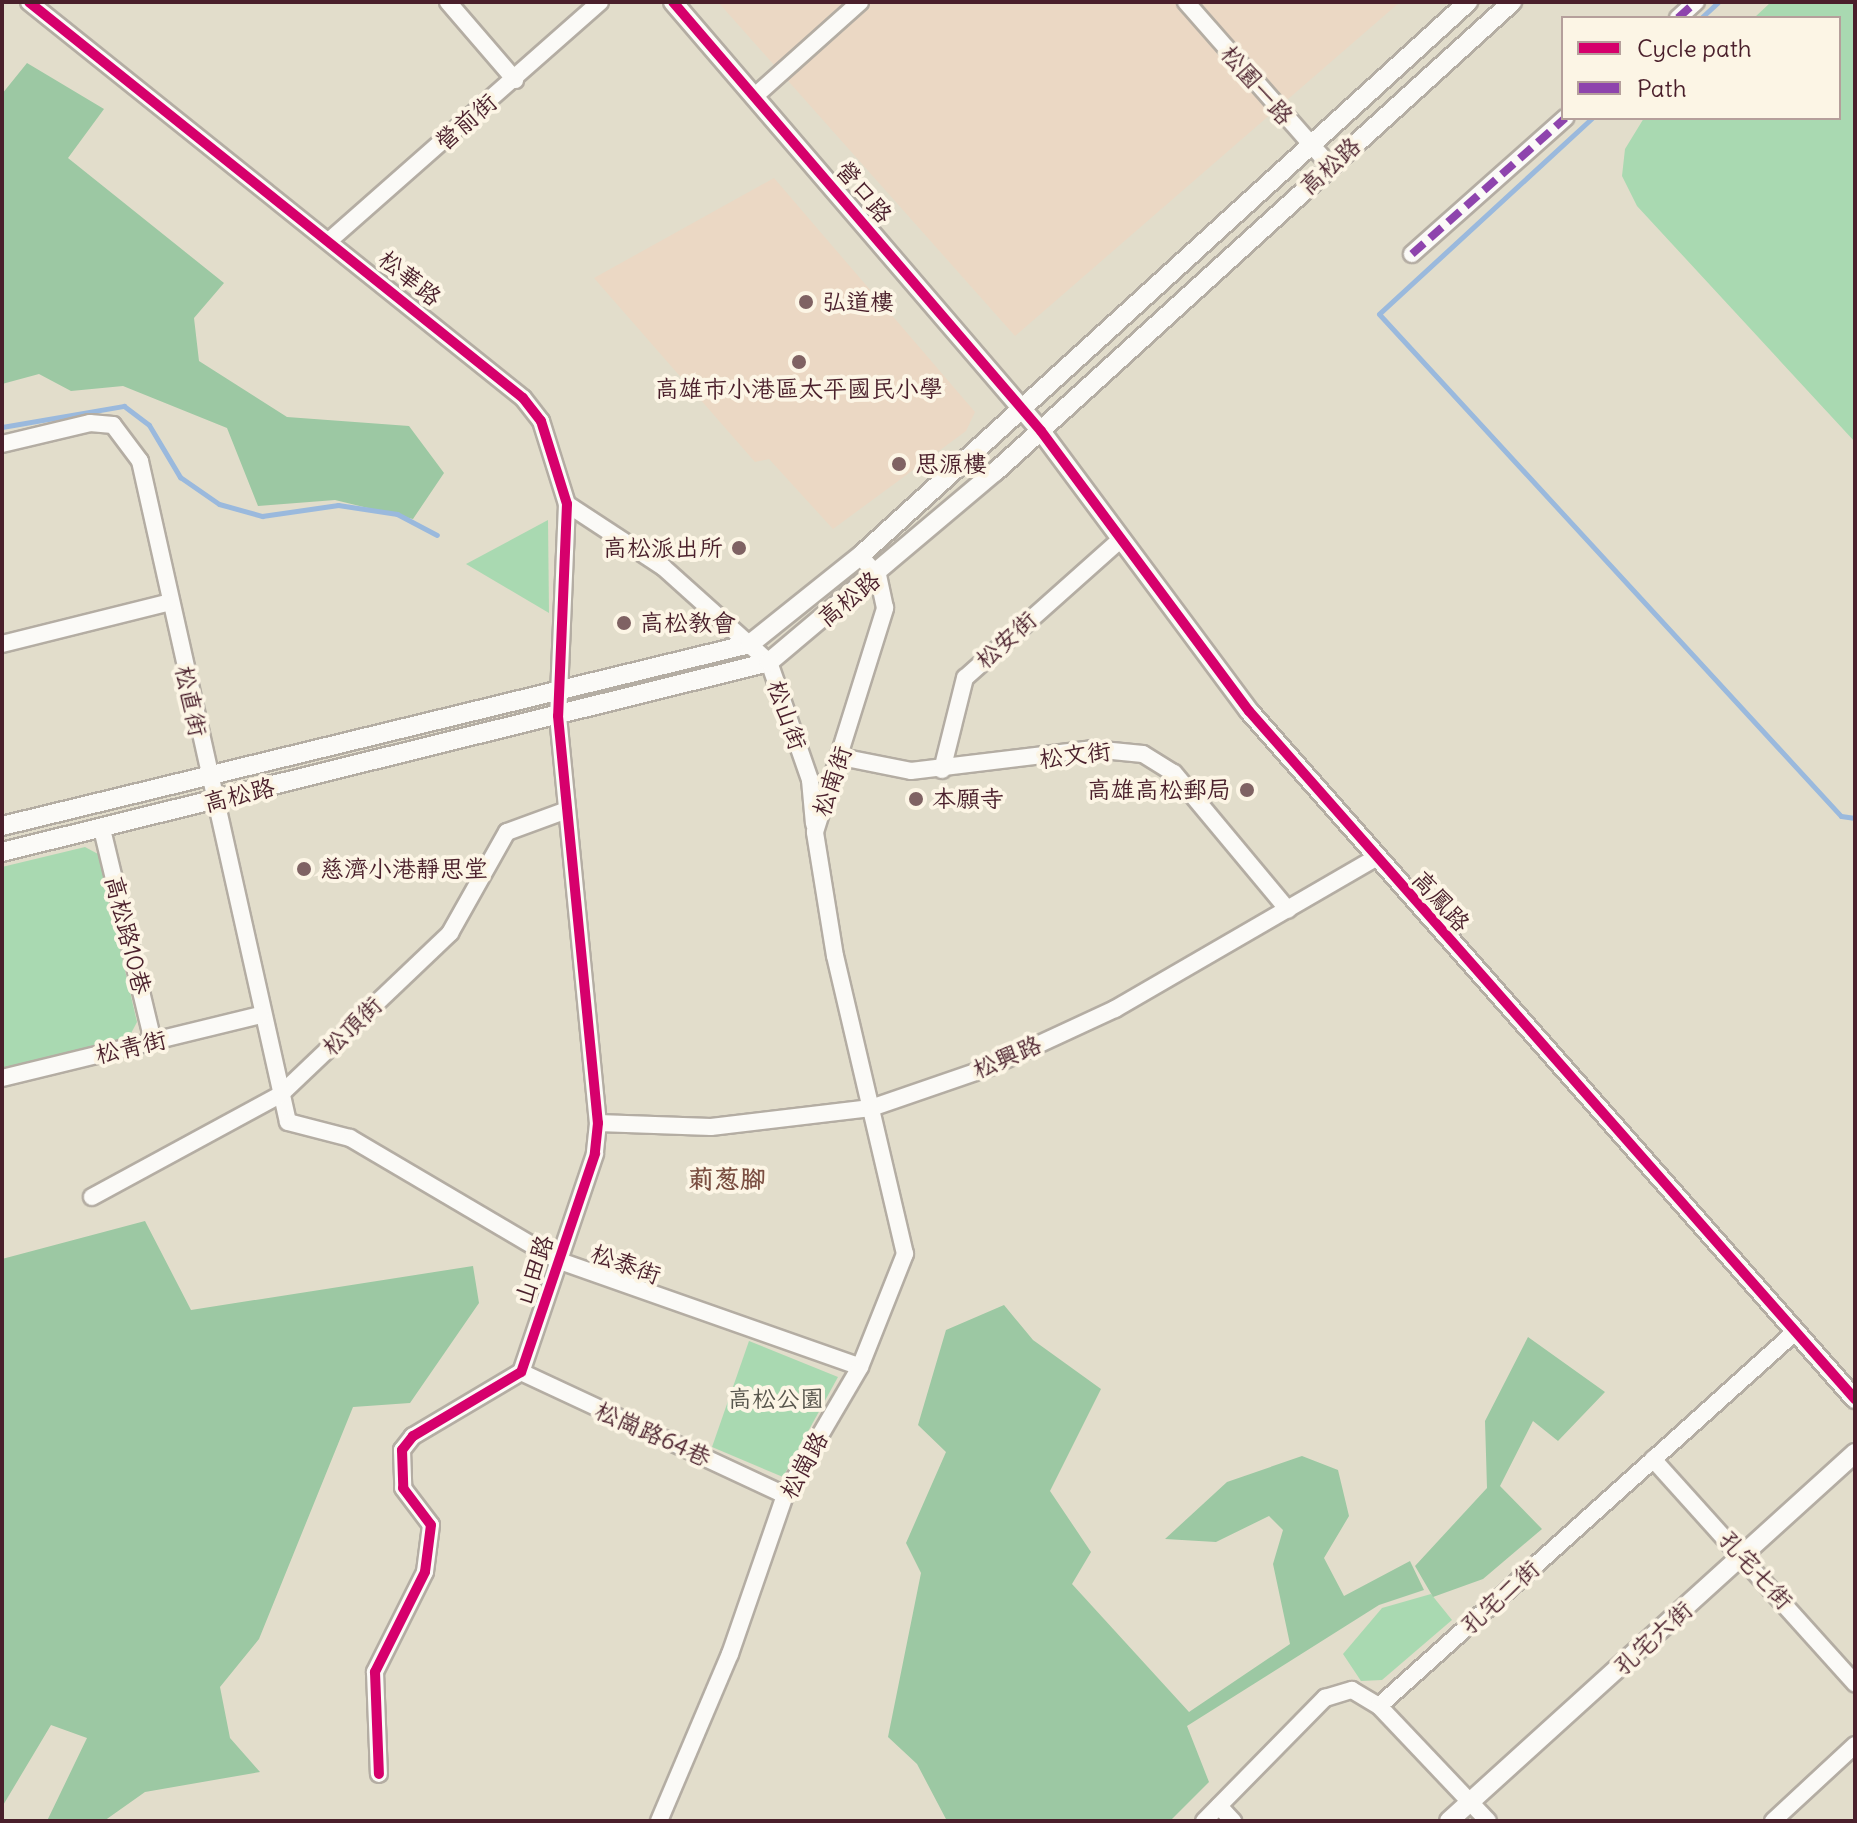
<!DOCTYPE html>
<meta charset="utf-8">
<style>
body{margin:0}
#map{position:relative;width:1857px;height:1823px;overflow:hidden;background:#e2ddcb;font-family:Delius,"LXGW WenKai TC",sans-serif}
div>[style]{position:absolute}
.built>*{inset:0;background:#ebd8c4}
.green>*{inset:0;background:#a9d9b1}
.forest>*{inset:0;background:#9cc8a3}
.stream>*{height:5px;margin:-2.5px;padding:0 2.5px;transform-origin:2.5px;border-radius:2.5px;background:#9ab9dd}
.roads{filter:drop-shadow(2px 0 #b4ada3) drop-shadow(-2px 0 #b4ada3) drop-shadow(0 2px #b4ada3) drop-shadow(0 -2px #b4ada3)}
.minor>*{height:16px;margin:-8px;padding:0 8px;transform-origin:8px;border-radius:8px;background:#fbfaf7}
.tertiary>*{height:18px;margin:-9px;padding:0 9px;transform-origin:9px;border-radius:9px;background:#fbfaf7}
.quiet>*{height:8px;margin-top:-4px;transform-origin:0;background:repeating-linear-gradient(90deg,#8e44ad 0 16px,transparent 0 24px)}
.cycleway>*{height:10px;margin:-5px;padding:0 5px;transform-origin:5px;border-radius:5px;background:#d6006c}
.dots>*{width:22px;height:22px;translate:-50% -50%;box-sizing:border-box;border:4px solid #fcf5e5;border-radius:50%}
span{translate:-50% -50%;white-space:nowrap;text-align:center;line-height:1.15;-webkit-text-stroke:8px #fcf5e5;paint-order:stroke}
.street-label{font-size:24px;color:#4a1f2b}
.poi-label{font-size:24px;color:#4a1f2b}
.left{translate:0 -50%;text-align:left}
.right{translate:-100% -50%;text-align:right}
.park-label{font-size:24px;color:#58564d}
.neighbourhood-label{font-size:26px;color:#7b4f42;font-weight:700}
.frame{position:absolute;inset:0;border:4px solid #4a1f2b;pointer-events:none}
.legend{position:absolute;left:1561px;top:16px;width:280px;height:104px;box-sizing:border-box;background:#fcf5e5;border:2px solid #b59f9b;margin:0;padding:10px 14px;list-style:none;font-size:24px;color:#4a1f2b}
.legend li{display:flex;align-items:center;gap:16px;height:40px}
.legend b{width:40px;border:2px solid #b59f9b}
</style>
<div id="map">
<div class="built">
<div style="clip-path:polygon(718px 2px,1400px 2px,1015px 336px)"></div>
<div style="clip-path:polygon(774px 178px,975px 412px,966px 431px,833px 529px,769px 459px,755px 462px,594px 278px)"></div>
</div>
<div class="green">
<div style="clip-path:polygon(1771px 2px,1855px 2px,1855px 442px,1637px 206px,1622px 176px,1625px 149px,1644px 118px,1839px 118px,1839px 18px,1754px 18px)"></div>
<div style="clip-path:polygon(548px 520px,549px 613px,466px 564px)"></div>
<div style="clip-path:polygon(85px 847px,98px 854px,137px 1022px,128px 1039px,2px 1069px,2px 867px)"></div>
<div style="clip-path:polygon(749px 1341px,838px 1377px,783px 1477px,712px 1447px)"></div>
<div style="clip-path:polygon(1431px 1594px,1452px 1620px,1382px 1680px,1361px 1681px,1343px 1654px,1382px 1608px)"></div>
</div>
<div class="forest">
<div style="clip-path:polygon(27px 63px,104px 109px,68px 158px,224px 283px,194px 318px,199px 361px,287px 417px,409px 426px,444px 473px,413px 519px,335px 500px,258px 506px,227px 428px,123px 386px,71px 391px,39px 374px,2px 384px,2px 94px)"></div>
<div style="clip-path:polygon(145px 1221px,191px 1310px,473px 1266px,479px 1303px,410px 1403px,353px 1407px,259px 1639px,220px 1687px,230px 1738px,260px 1772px,145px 1792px,104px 1821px,47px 1821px,87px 1738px,51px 1725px,2px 1807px,2px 1259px)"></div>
<div style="clip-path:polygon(1004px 1305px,1033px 1340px,1101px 1389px,1050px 1491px,1091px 1552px,1072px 1584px,1189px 1712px,1290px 1644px,1273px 1564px,1283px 1530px,1269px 1516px,1216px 1542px,1165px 1539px,1227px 1482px,1302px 1456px,1338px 1470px,1349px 1516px,1324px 1558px,1344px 1596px,1410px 1561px,1424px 1590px,1379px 1605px,1187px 1726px,1209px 1782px,1170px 1821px,947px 1821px,917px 1764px,888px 1737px,921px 1573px,906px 1543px,946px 1452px,918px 1425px,946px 1330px)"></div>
<div style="clip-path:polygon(1528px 1337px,1605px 1392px,1558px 1441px,1533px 1421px,1500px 1486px,1542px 1529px,1483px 1579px,1433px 1597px,1415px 1566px,1487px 1488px,1485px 1421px)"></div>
</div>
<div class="stream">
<div style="left:1701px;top:18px;width:23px;rotate:-43deg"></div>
<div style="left:1592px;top:118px;width:289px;rotate:137.4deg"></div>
<div style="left:1379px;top:314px;width:682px;rotate:47.38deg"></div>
<div style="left:1841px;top:816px;width:14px;rotate:8deg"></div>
<div style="left:2px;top:427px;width:124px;rotate:-9.8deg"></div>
<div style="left:124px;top:406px;width:31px;rotate:37deg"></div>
<div style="left:149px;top:425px;width:61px;rotate:59.2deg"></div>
<div style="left:180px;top:477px;width:47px;rotate:34.7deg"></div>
<div style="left:219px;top:504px;width:45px;rotate:15.6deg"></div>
<div style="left:262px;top:516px;width:77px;rotate:-8.2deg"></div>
<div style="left:338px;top:505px;width:60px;rotate:8.7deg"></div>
<div style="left:397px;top:514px;width:45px;rotate:27.7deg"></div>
</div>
<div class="roads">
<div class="minor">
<div style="left:29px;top:2px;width:633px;rotate:38.72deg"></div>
<div style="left:523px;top:398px;width:29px;rotate:52deg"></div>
<div style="left:541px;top:421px;width:87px;rotate:72.6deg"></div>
<div style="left:567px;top:504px;width:212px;rotate:92.4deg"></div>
<div style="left:558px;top:716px;width:409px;rotate:84.4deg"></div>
<div style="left:598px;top:1123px;width:31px;rotate:96deg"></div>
<div style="left:595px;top:1154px;width:230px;rotate:108.7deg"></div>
<div style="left:521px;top:1372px;width:126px;rotate:149.3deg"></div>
<div style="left:413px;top:1436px;width:18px;rotate:128deg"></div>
<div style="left:402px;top:1450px;width:38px;rotate:88deg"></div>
<div style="left:403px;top:1488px;width:46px;rotate:52.9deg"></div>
<div style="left:431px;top:1525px;width:47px;rotate:97.3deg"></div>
<div style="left:425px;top:1572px;width:112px;rotate:116.6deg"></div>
<div style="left:375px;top:1672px;width:102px;rotate:87.8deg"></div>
<div style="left:448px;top:2px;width:103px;rotate:49.3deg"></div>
<div style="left:1186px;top:2px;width:218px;rotate:48.7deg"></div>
<div style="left:1678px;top:18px;width:24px;rotate:-42deg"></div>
<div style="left:755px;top:96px;width:141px;rotate:-41.8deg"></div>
<div style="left:330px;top:240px;width:360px;rotate:-41.4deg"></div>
<div style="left:1412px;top:254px;width:205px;rotate:-41.6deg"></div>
<div style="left:2px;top:444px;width:90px;rotate:-13.4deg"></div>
<div style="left:90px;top:423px;width:23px;rotate:5deg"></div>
<div style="left:113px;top:425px;width:45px;rotate:53.1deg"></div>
<div style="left:140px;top:461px;width:677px;rotate:77.38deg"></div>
<div style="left:288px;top:1122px;width:64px;rotate:14.5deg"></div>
<div style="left:350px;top:1138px;width:240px;rotate:30.5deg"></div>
<div style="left:557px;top:1260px;width:321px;rotate:19.4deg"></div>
<div style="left:567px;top:504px;width:115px;rotate:33.3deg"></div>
<div style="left:663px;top:567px;width:142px;rotate:41.9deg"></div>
<div style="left:769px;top:662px;width:125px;rotate:70.8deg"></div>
<div style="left:810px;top:780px;width:44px;rotate:84.8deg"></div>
<div style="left:2px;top:644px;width:173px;rotate:-14deg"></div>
<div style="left:841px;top:757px;width:71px;rotate:11.3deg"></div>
<div style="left:911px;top:771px;width:182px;rotate:-6.9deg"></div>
<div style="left:1092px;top:749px;width:51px;rotate:5.6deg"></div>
<div style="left:1143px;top:754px;width:36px;rotate:32deg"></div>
<div style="left:1174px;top:773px;width:178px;rotate:50.2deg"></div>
<div style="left:942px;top:770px;width:95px;rotate:-76deg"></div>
<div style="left:965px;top:678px;width:206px;rotate:-41.7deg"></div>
<div style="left:102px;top:829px;width:219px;rotate:76.5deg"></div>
<div style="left:2px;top:1078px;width:266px;rotate:-13.7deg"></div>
<div style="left:598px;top:1123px;width:113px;rotate:2deg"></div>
<div style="left:711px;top:1127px;width:161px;rotate:-6.8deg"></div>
<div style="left:871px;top:1108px;width:126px;rotate:-19deg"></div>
<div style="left:990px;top:1067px;width:138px;rotate:-24.9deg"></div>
<div style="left:1115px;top:1009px;width:301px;rotate:-30.1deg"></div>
<div style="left:92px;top:1197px;width:214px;rotate:-28.5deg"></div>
<div style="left:280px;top:1095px;width:235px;rotate:-43.6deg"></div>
<div style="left:450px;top:933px;width:116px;rotate:-60.6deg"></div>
<div style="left:507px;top:832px;width:61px;rotate:-20.2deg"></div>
<div style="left:521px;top:1372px;width:291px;rotate:25deg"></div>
<div style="left:1653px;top:1459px;width:302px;rotate:48deg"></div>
<div style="left:1379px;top:1706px;width:158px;rotate:46.5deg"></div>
<div style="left:1219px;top:1806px;width:21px;rotate:47deg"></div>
<div style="left:659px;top:1821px;width:181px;rotate:-67deg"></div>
<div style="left:730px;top:1654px;width:168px;rotate:-70.9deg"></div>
<div style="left:785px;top:1495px;width:148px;rotate:-59.6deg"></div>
<div style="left:860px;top:1367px;width:122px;rotate:-68.3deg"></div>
<div style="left:905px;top:1254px;width:306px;rotate:-103.2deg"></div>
<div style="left:835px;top:956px;width:126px;rotate:-99.2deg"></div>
<div style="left:815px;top:832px;width:235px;rotate:-72.6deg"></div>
<div style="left:885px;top:608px;width:33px;rotate:-102deg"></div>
<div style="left:878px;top:576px;width:27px;rotate:-132deg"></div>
<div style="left:1204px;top:1821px;width:173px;rotate:-45.5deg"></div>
<div style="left:1325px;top:1698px;width:28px;rotate:-17deg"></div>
<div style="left:1352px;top:1690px;width:31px;rotate:31deg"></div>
<div style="left:1379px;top:1706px;width:559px;rotate:-41.96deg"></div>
<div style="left:1773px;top:1821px;width:112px;rotate:-42.8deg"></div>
</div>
<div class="tertiary">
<div style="left:673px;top:2px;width:565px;rotate:49.38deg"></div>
<div style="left:1041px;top:431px;width:349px;rotate:53.4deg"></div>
<div style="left:1249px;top:711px;width:917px;rotate:48.63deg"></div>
<div style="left:2px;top:826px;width:770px;rotate:-13.68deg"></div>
<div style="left:750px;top:644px;width:141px;rotate:-38.7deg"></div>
<div style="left:860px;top:556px;width:823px;rotate:-42.34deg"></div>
<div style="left:2px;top:852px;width:790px;rotate:-13.91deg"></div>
<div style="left:769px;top:662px;width:295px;rotate:-40.1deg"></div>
<div style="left:995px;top:472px;width:699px;rotate:-42.27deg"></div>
<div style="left:1449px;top:1821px;width:548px;rotate:-42.19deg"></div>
</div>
</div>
<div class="quiet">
<div style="left:1678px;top:18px;width:24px;rotate:-42deg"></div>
<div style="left:1412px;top:254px;width:205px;rotate:-41.6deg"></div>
</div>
<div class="cycleway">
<div style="left:29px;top:2px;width:633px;rotate:38.72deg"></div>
<div style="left:523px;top:398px;width:29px;rotate:52deg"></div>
<div style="left:541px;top:421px;width:87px;rotate:72.6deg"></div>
<div style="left:567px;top:504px;width:212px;rotate:92.4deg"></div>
<div style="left:558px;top:716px;width:409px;rotate:84.4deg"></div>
<div style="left:598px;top:1123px;width:31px;rotate:96deg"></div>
<div style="left:595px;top:1154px;width:230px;rotate:108.7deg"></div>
<div style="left:521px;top:1372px;width:126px;rotate:149.3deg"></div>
<div style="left:413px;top:1436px;width:18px;rotate:128deg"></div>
<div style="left:402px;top:1450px;width:38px;rotate:88deg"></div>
<div style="left:403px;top:1488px;width:46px;rotate:52.9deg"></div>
<div style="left:431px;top:1525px;width:47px;rotate:97.3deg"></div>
<div style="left:425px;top:1572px;width:112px;rotate:116.6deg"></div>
<div style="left:375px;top:1672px;width:102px;rotate:87.8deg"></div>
<div style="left:673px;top:2px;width:565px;rotate:49.38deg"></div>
<div style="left:1041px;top:431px;width:349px;rotate:53.4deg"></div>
<div style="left:1249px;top:711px;width:917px;rotate:48.63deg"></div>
</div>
<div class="dots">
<div style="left:806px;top:302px;background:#7f6263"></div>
<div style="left:799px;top:362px;background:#7f6263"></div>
<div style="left:899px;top:464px;background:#7f6263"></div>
<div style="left:739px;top:548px;background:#7f6263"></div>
<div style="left:624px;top:623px;background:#7f6263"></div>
<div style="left:1247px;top:790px;background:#7f6263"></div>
<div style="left:916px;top:799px;background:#7f6263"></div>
<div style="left:304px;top:869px;background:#7f6263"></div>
</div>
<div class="street-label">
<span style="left:1257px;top:85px;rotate:49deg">松園一路</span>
<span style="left:466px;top:122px;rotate:-41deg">營前街</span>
<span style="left:1330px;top:166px;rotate:-42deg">高松路</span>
<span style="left:864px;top:192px;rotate:50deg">營口路</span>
<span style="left:410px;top:278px;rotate:39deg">松華路</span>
<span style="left:849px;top:599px;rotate:-39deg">高松路</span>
<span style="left:1006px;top:640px;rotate:-42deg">松安街</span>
<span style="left:191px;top:701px;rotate:78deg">松直街</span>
<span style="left:787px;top:715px;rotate:71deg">松山街</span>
<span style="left:1075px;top:755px;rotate:-7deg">松文街</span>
<span style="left:832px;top:781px;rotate:-71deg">松南街</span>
<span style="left:239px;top:795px;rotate:-14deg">高松路</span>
<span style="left:1441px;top:901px;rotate:48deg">高鳳路</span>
<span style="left:128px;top:935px;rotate:76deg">高松路10巷</span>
<span style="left:352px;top:1026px;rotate:-44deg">松頂街</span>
<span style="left:131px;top:1047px;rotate:-13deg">松青街</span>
<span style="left:1007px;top:1057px;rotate:-23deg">松興路</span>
<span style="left:626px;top:1264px;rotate:20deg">松泰街</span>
<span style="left:534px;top:1270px;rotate:-71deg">山田路</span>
<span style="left:653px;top:1434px;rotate:24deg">松崗路64巷</span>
<span style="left:804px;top:1465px;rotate:-61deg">松崗路</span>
<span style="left:1756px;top:1570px;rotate:48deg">孔宅七街</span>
<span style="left:1500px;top:1597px;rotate:-42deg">孔宅二街</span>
<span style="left:1653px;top:1638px;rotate:-42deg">孔宅六街</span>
</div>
<div class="poi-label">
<span class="left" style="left:822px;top:302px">弘道樓</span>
<span style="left:799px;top:389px">高雄市小港區太平國民小學</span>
<span class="left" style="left:915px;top:464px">思源樓</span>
<span class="right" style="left:723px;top:548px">高松派出所</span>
<span class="left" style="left:640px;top:623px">高松教會</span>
<span class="right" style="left:1231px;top:790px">高雄高松郵局</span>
<span class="left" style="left:932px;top:799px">本願寺</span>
<span class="left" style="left:320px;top:869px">慈濟小港靜思堂</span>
</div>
<div class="park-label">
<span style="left:776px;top:1399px">高松公園</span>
</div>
<div class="neighbourhood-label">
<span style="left:727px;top:1179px">莿葱腳</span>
</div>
<div class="frame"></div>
<ul class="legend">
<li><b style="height:10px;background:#d6006c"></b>Cycle path</li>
<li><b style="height:10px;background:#8e44ad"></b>Path</li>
</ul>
</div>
